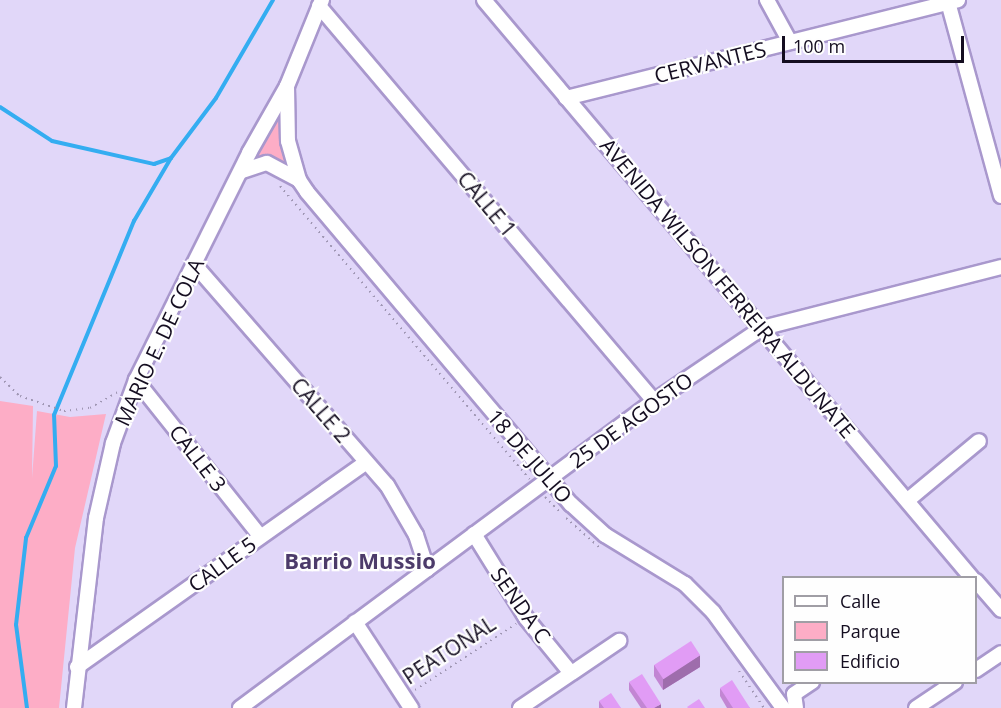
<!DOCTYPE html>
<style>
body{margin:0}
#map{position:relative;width:1001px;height:708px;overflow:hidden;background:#e1d7f9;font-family:"Open Sans",sans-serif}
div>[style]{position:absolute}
.green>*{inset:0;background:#fdadc6}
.stream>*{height:4px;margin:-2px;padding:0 2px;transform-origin:2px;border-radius:2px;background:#34adf1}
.path>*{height:2px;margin-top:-1px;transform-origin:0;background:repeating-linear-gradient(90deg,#9f96b3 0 1.5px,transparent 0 6px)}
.roads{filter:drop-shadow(2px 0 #a998cd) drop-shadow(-2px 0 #a998cd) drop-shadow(0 2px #a998cd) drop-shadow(0 -2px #a998cd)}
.minor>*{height:14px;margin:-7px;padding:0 7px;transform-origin:7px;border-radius:7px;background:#fff}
.wall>*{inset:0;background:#c286d3}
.shaded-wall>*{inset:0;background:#9e6dac}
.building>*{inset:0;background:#e19cf5;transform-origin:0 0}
span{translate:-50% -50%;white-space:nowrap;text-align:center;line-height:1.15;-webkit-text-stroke:4.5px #fefefe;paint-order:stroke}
.street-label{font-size:21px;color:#140d20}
.neighbourhood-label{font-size:22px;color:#4c3b6a;font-weight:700}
.legend{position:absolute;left:782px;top:576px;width:195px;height:108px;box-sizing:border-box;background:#fefefe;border:2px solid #a09ea5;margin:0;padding:8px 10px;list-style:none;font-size:18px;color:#140d20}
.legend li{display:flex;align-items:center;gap:12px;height:30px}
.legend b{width:30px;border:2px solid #a09ea5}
.scale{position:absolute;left:782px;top:36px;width:182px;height:27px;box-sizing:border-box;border:3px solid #140d20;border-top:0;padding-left:8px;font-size:18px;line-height:21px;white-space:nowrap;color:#140d20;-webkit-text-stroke:4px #fefefe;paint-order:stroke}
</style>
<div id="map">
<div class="green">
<div style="clip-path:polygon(284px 101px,281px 127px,290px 167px,272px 157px,252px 157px)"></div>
<div style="clip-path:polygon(0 401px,33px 406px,32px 478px,37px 411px,70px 417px,106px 414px,75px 548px,59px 708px,0 708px)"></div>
</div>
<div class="stream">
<div style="left:0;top:107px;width:62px;rotate:33.2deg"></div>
<div style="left:52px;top:141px;width:105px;rotate:12.7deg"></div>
<div style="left:154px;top:164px;width:18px;rotate:-19deg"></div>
<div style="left:171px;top:158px;width:75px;rotate:-53.1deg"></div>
<div style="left:216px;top:98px;width:113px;rotate:-59.8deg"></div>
<div style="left:27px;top:708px;width:84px;rotate:-97.5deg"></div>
<div style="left:16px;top:625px;width:88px;rotate:-83.4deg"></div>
<div style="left:26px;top:538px;width:78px;rotate:-67.4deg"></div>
<div style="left:56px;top:466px;width:51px;rotate:-92.2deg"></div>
<div style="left:54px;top:415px;width:210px;rotate:-67.6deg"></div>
<div style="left:134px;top:221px;width:73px;rotate:-59.6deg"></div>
</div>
<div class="path">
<div style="left:280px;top:186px;width:385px;rotate:49.6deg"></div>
<div style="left:0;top:377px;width:28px;rotate:44deg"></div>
<div style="left:20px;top:396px;width:46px;rotate:18.8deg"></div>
<div style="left:64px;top:411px;width:26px;rotate:-7deg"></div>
<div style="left:90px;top:408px;width:34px;rotate:-30deg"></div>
<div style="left:545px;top:497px;width:21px;rotate:45deg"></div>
<div style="left:566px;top:518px;width:45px;rotate:41.4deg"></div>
<div style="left:739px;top:671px;width:45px;rotate:56deg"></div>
<div style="left:415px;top:690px;width:121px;rotate:-33.2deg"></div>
</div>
<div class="roads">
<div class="minor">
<div style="left:484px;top:0;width:756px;rotate:49.83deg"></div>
<div style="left:767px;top:0;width:48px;rotate:61.3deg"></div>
<div style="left:948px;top:2px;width:201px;rotate:74.7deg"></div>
<div style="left:319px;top:6px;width:518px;rotate:49.7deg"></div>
<div style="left:287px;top:86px;width:55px;rotate:89deg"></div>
<div style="left:288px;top:141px;width:41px;rotate:74.2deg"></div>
<div style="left:299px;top:180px;width:14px;rotate:56deg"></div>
<div style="left:307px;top:192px;width:409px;rotate:49.8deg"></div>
<div style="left:571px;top:504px;width:46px;rotate:42.4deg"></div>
<div style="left:605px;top:535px;width:94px;rotate:31.5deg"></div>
<div style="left:685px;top:584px;width:40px;rotate:45deg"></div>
<div style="left:713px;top:612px;width:119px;rotate:53.9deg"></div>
<div style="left:566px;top:98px;width:404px;rotate:-14deg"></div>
<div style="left:242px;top:171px;width:26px;rotate:-18deg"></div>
<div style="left:267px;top:163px;width:36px;rotate:28deg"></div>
<div style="left:194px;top:264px;width:293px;rotate:48.9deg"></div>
<div style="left:387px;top:485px;width:58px;rotate:59.9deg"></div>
<div style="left:416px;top:535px;width:36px;rotate:72deg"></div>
<div style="left:136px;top:380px;width:199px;rotate:51.5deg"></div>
<div style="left:908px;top:500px;width:92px;rotate:-39.7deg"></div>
<div style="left:474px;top:534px;width:99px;rotate:58.2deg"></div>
<div style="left:526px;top:618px;width:71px;rotate:50.7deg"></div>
<div style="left:976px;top:581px;width:38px;rotate:49deg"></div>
<div style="left:355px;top:622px;width:103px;rotate:56.9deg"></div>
<div style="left:77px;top:667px;width:354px;rotate:-35.3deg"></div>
<div style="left:976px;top:670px;width:30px;rotate:-34deg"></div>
<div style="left:74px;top:708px;width:191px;rotate:-83.4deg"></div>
<div style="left:96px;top:518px;width:77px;rotate:-77.2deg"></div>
<div style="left:113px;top:443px;width:67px;rotate:-69.9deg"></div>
<div style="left:136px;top:380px;width:254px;rotate:-63.5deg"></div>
<div style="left:249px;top:153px;width:77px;rotate:-60.4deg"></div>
<div style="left:287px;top:86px;width:93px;rotate:-67.9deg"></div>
<div style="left:240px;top:708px;width:515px;rotate:-36.56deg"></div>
<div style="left:654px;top:401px;width:130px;rotate:-34.1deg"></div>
<div style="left:762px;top:328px;width:247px;rotate:-14.3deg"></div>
<div style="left:520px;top:708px;width:120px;rotate:-34.1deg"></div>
<div style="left:796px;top:708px;width:14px;rotate:-98deg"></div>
<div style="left:794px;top:694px;width:22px;rotate:-34deg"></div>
<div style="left:916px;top:708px;width:47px;rotate:-33.7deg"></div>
</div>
</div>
<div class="wall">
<div style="clip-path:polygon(654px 665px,700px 667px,663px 690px,654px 676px)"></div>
<div style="clip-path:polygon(629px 682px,661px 708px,641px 708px,629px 690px)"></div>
<div style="clip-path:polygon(720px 688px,750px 708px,727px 708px,720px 696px)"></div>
<div style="clip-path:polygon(599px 701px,621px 708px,599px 708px)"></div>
</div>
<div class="shaded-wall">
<div style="clip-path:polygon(700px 655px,700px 667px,663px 690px,663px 678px)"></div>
<div style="clip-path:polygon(661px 704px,661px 708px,654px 708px)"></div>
</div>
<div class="building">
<div style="left:691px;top:641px;width:17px;height:44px;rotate:57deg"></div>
<div style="clip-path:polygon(642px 674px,661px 704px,654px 708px,647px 708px,629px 682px)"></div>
<div style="clip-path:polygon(732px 680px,750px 708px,733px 708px,720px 688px)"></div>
<div style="clip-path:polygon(611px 693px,621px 708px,604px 708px,599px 701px)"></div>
<div style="clip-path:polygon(699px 699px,705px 708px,688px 708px,687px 707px)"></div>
</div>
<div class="street-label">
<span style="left:710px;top:62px;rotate:-14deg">CERVANTES</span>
<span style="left:487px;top:204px;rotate:50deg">CALLE 1</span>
<span style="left:728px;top:288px;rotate:50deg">AVENIDA WILSON FERREIRA ALDUNATE</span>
<span style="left:159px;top:342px;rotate:-65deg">MARIO E. DE COLA</span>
<span style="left:321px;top:410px;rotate:49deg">CALLE 2</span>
<span style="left:631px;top:420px;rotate:-36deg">25 DE AGOSTO</span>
<span style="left:530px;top:456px;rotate:49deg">18 DE JULIO</span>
<span style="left:198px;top:458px;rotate:52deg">CALLE 3</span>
<span style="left:222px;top:564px;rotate:-36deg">CALLE 5</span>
<span style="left:521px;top:605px;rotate:55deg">SENDA C</span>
<span style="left:449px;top:650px;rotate:-33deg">PEATONAL</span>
</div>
<div class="neighbourhood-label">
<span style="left:360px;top:561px">Barrio Mussio</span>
</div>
<ul class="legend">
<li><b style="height:8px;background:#fff"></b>Calle</li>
<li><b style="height:16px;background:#fdadc6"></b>Parque</li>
<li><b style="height:16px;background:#e19cf5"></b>Edificio</li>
</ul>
<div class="scale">100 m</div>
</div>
